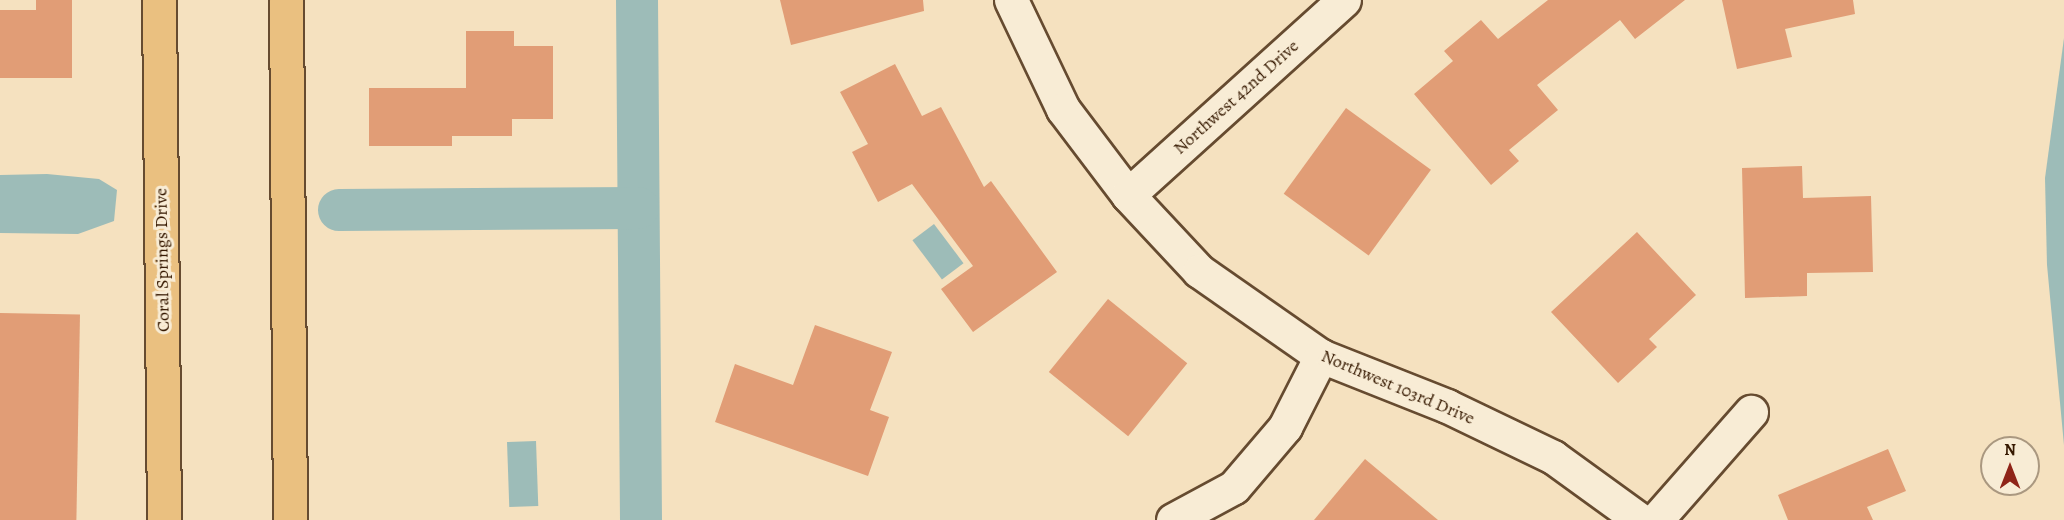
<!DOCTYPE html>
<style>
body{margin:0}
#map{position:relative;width:2064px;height:520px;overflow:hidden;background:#f5e1bf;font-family:Alegreya,serif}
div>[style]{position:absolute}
.water>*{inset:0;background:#9dbcb8;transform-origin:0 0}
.canal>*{height:42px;margin:-21px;padding:0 21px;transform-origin:21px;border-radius:21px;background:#9dbcb8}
.building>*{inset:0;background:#e19d76;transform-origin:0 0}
.roads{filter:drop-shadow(2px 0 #664b30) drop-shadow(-2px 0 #664b30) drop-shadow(0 2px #664b30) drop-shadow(0 -2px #664b30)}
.minor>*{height:33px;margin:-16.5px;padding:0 16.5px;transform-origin:16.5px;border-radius:16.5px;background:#f8ecd5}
.major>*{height:33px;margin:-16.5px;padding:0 16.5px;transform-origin:16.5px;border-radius:16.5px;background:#eac080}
span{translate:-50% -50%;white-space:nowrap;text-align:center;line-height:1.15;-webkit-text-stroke:6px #f8ecd5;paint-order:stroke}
.street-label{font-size:18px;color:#361901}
.north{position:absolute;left:1980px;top:436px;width:60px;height:60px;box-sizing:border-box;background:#f8ecd5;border:2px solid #aa9880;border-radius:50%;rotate:0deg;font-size:16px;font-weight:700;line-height:24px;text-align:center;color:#361901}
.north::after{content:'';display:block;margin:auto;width:21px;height:27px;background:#8f2418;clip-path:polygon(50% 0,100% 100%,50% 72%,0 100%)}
</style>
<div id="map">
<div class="water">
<div style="clip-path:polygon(2064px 38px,2064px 445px,2047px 265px,2045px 178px)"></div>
<div style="clip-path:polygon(47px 174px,99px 179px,117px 190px,114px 221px,78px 234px,0 233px,0 175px)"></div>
<div style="left:934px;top:224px;width:49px;height:27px;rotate:53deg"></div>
<div style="left:536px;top:441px;width:65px;height:29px;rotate:88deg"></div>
</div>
<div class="canal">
<div style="left:637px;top:0;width:520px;rotate:89.56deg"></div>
<div style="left:339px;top:210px;width:299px;rotate:-0.4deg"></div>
</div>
<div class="building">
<div style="clip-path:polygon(36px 0,72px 0,72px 78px,0 78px,0 10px,36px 10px)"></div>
<div style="clip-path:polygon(780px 0,923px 0,924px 11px,791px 45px)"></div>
<div style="clip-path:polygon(1548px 0,1685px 0,1635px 39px,1620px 20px,1537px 85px,1558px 110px,1509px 150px,1519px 161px,1491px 185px,1414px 94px,1453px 61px,1444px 51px,1481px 20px,1498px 39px)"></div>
<div style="clip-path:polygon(1722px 0,1853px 0,1855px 14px,1785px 29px,1792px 57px,1737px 69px)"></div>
<div style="clip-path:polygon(466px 31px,514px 31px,514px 46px,553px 46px,553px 119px,512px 119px,512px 136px,452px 136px,452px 146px,369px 146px,369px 88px,466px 88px)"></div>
<div style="clip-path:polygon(895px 64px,922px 116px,941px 107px,984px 187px,991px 181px,1057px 272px,973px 332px,941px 289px,973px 266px,912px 184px,878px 202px,852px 152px,868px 144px,840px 92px)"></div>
<div style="left:1346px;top:108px;width:105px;height:106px;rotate:36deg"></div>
<div style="clip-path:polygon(1802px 166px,1803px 198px,1871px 196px,1873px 272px,1807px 273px,1807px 296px,1745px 298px,1742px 168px)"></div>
<div style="clip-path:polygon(1637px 232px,1696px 295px,1649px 339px,1657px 347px,1618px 383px,1551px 312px)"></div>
<div style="left:1108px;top:299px;width:102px;height:94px;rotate:39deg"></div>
<div style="left:0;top:313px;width:80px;height:207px;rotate:1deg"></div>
<div style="clip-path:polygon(815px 325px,892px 352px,870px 410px,889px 417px,868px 476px,715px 422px,735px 364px,793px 385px)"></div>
<div style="clip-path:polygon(1888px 449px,1906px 491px,1867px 507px,1873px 520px,1788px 520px,1778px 495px)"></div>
<div style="clip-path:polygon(1365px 459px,1438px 520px,1314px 520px)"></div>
</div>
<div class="roads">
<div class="minor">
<div style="left:1011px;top:0;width:121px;rotate:64.5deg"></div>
<div style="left:1063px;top:109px;width:108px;rotate:52.9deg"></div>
<div style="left:1128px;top:195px;width:104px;rotate:46.9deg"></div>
<div style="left:1199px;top:271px;width:149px;rotate:34.9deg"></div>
<div style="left:1321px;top:356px;width:136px;rotate:21.6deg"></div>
<div style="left:1447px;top:406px;width:118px;rotate:25.7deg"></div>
<div style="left:1553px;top:457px;width:107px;rotate:35.9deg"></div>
<div style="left:1128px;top:195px;width:291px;rotate:-42.1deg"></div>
<div style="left:1173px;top:520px;width:69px;rotate:-28.4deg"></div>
<div style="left:1234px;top:487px;width:79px;rotate:-49.6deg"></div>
<div style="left:1285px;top:427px;width:80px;rotate:-63.1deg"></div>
<div style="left:1656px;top:520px;width:144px;rotate:-48.7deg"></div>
</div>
<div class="major">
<div style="left:159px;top:0;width:520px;rotate:89.45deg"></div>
<div style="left:286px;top:0;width:520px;rotate:89.56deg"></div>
</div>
</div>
<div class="street-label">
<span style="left:1236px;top:97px;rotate:-42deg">Northwest 42nd Drive</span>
<span style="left:162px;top:260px;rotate:-91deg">Coral Springs Drive</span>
<span style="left:1398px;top:387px;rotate:23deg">Northwest 103rd Drive</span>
</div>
<div class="north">N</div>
</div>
